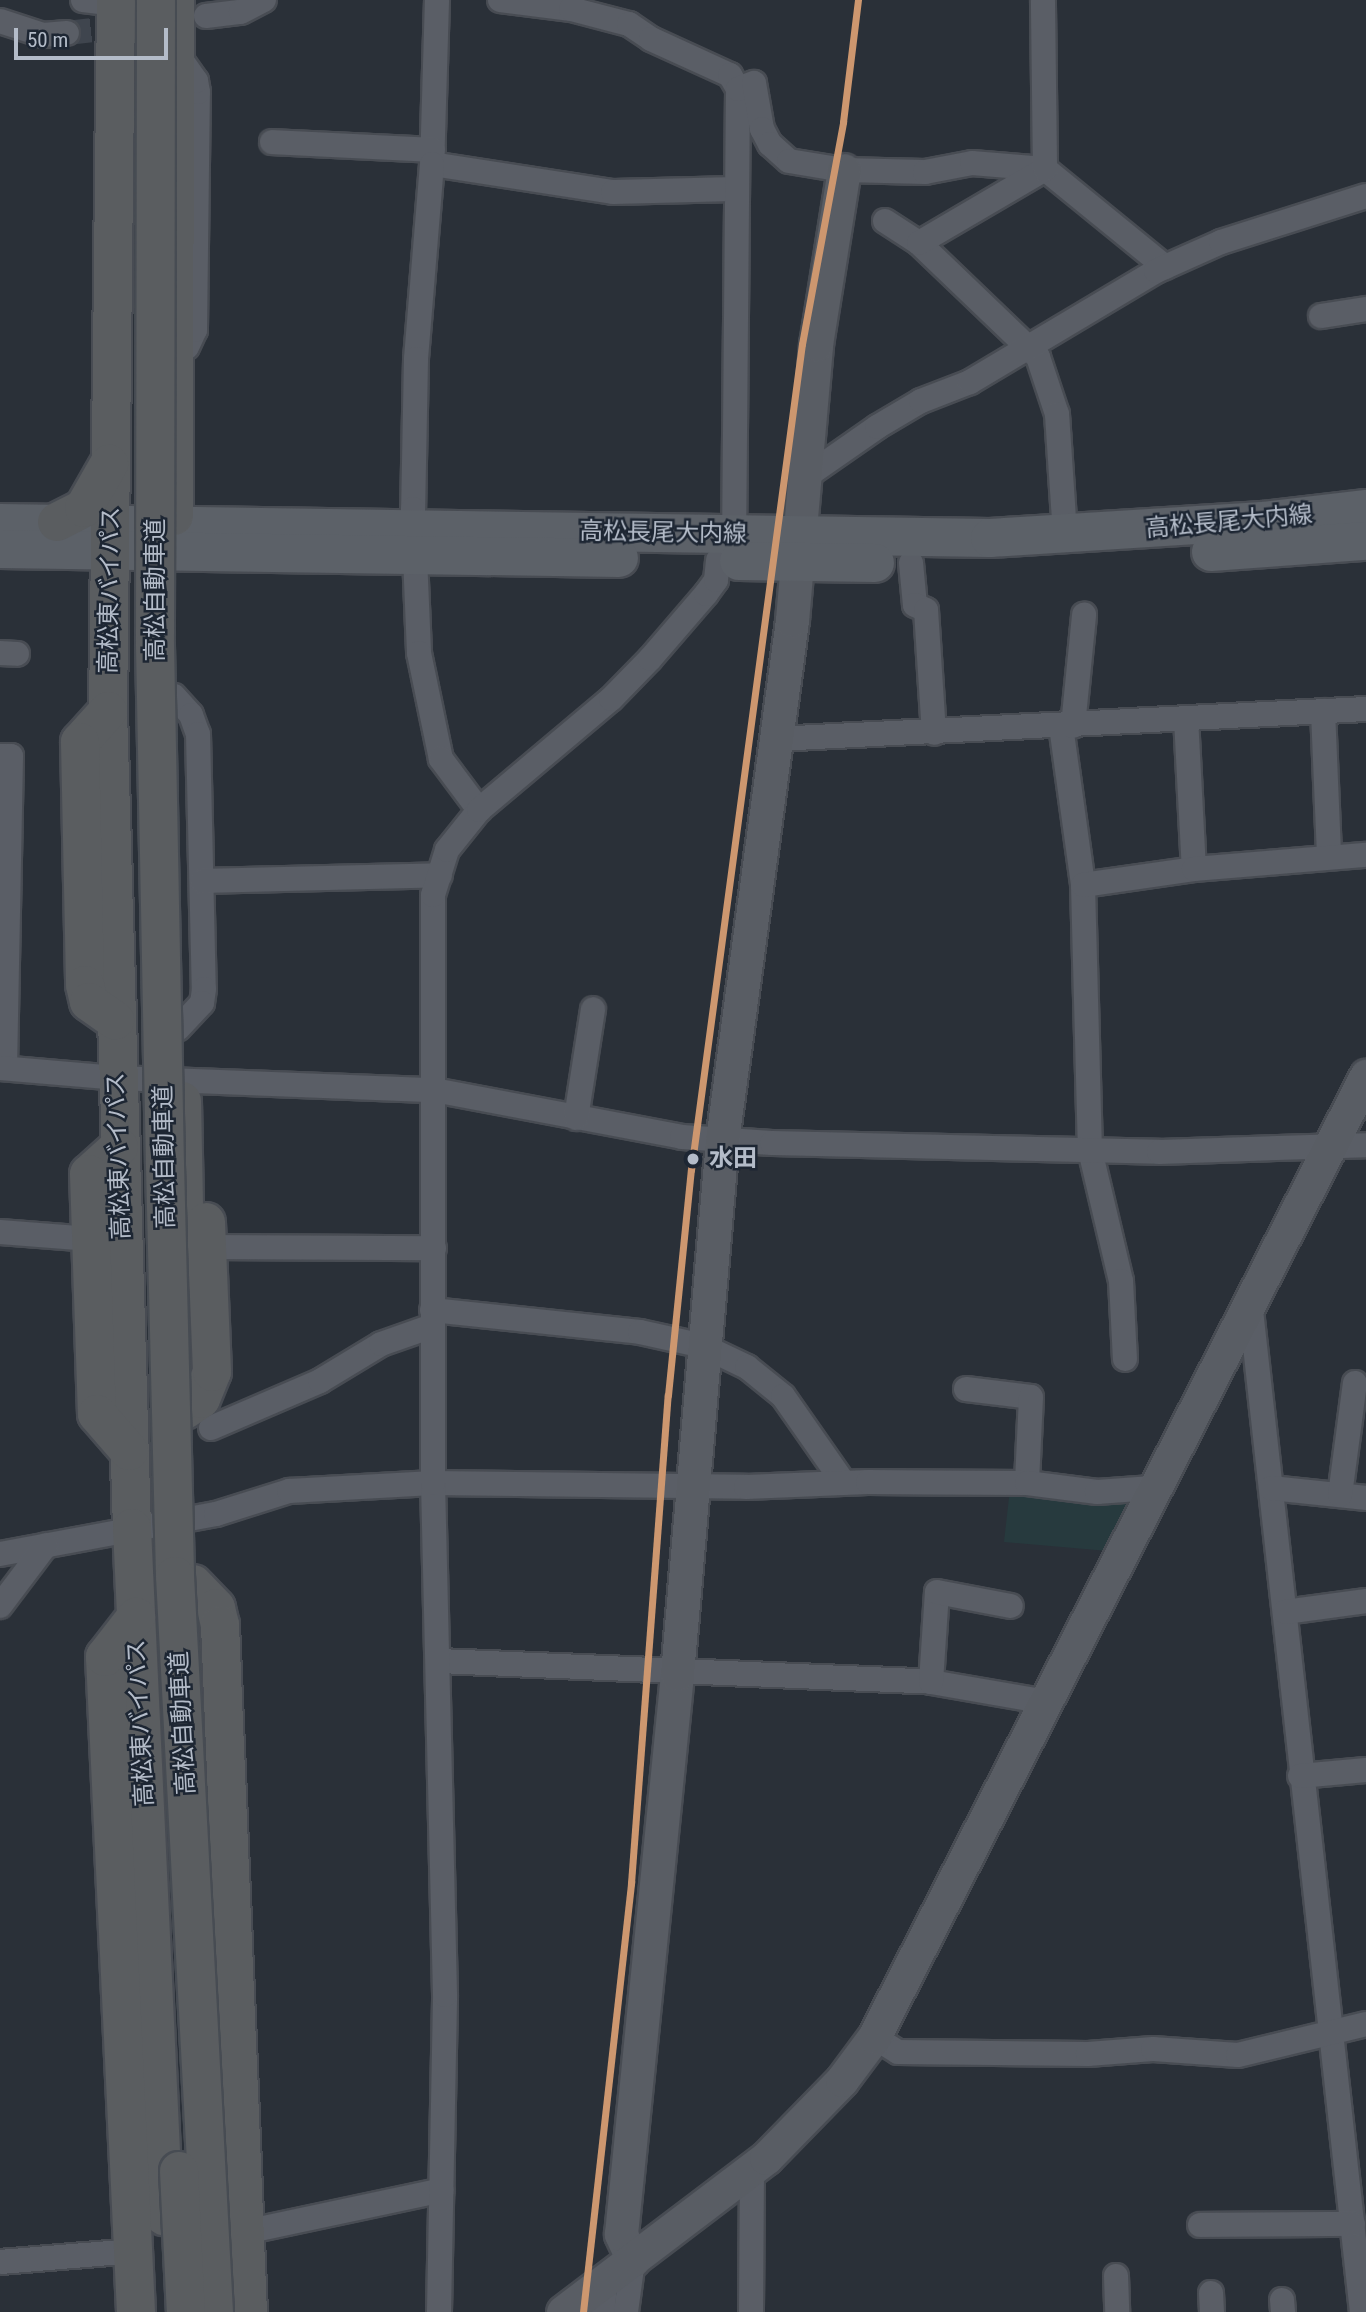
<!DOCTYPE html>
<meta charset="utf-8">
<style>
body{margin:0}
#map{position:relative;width:1366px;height:2312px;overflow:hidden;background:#2a3038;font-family:"Roboto Condensed","Noto Sans JP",sans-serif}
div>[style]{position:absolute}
.green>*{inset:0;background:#273a3e}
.street-tunnel>*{height:24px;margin-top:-12px;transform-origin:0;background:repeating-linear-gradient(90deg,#3f454e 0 24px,transparent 0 36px)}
.roads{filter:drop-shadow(2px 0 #484c53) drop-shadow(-2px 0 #484c53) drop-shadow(0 2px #484c53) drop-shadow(0 -2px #484c53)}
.street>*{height:24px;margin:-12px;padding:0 12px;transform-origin:12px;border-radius:12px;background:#5a5e66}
.secondary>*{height:33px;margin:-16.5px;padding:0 16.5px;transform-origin:16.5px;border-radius:16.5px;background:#595d64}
.primary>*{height:38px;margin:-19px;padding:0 19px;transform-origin:19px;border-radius:19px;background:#5c6168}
.highway>*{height:38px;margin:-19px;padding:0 19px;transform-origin:19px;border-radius:19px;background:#5a5d60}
.bridges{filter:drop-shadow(2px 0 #474c53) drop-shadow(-2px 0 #474c53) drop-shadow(0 2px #474c53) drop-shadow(0 -2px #474c53)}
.highway-bridge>*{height:38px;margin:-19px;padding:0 19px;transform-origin:19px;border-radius:19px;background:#5a5d60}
.rail-1>*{height:7px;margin:-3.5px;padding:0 3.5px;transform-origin:3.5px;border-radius:3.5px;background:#cd976f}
.dots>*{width:19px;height:19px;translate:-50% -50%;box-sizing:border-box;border:4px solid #1d2633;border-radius:50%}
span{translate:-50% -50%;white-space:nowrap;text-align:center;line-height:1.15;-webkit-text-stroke:5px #1d2633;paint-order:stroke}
.street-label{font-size:24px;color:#b4bcc9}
.stop-label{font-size:24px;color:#b4bcc9;font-weight:700}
.left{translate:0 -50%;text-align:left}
.scale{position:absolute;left:14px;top:28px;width:154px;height:32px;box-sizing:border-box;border:4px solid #b4bcc9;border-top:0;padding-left:9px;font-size:21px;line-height:24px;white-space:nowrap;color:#b4bcc9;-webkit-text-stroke:5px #1d2633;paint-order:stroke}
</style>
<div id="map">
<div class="green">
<div style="clip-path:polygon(1010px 1489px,1135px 1495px,1108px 1551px,1004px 1542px)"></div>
</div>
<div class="street-tunnel">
<div style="left:67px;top:33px;width:104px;rotate:-6.6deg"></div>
</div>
<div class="roads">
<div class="street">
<div style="left:83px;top:0;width:33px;rotate:7deg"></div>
<div style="left:437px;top:0;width:164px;rotate:91.7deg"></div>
<div style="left:432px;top:164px;width:183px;rotate:8.8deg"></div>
<div style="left:613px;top:192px;width:122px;rotate:-1.4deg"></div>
<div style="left:500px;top:0;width:72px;rotate:7.2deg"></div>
<div style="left:571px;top:9px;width:60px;rotate:14.5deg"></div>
<div style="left:629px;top:24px;width:27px;rotate:34deg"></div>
<div style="left:651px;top:39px;width:87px;rotate:24.5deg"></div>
<div style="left:730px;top:75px;width:16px;rotate:60deg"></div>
<div style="left:738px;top:89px;width:446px;rotate:90.5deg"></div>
<div style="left:206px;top:16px;width:35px;rotate:-7deg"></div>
<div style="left:241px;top:12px;width:26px;rotate:-28deg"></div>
<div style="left:0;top:21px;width:45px;rotate:18deg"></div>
<div style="left:43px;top:35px;width:24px;rotate:-5deg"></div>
<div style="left:738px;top:89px;width:17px;rotate:-21deg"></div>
<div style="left:754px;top:83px;width:47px;rotate:80.1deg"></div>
<div style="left:762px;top:129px;width:17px;rotate:62deg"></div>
<div style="left:770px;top:144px;width:25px;rotate:42deg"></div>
<div style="left:789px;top:161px;width:56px;rotate:9.3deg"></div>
<div style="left:844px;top:170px;width:81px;rotate:1.4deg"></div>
<div style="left:925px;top:172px;width:48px;rotate:-10.8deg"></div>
<div style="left:972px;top:163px;width:73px;rotate:4.7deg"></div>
<div style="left:1045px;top:169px;width:155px;rotate:39.2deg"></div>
<div style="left:272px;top:142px;width:161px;rotate:2.8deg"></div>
<div style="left:432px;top:164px;width:196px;rotate:94.7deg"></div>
<div style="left:416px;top:359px;width:150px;rotate:91.1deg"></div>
<div style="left:413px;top:509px;width:144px;rotate:87.6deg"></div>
<div style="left:419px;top:653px;width:108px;rotate:78.3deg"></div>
<div style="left:441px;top:759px;width:64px;rotate:53.3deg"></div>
<div style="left:885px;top:221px;width:40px;rotate:32.9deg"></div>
<div style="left:919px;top:243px;width:165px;rotate:43.8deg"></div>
<div style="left:1038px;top:357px;width:60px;rotate:71.6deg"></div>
<div style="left:1057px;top:414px;width:122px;rotate:86.2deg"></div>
<div style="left:919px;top:243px;width:146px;rotate:-30.4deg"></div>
<div style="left:1045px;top:169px;width:169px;rotate:-90.7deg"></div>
<div style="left:1321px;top:316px;width:46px;rotate:-8.8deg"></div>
<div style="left:175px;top:353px;width:13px;rotate:-27deg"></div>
<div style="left:187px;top:347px;width:19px;rotate:-65deg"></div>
<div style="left:195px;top:330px;width:238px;rotate:-89.3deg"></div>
<div style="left:198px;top:92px;width:11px;rotate:-100deg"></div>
<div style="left:196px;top:81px;width:35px;rotate:-125deg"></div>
<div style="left:804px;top:478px;width:89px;rotate:-34.9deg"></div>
<div style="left:877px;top:427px;width:51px;rotate:-30.6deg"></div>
<div style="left:921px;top:401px;width:53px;rotate:-21.2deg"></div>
<div style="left:970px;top:382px;width:217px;rotate:-30.8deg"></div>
<div style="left:1156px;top:271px;width:71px;rotate:-24deg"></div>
<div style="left:1221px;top:242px;width:152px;rotate:-17.6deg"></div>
<div style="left:911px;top:563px;width:42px;rotate:84.6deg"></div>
<div style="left:915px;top:605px;width:12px;rotate:24deg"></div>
<div style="left:926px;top:610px;width:123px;rotate:86.3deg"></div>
<div style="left:0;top:653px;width:17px;rotate:3deg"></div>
<div style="left:174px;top:696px;width:25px;rotate:48deg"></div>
<div style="left:191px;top:715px;width:20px;rotate:70deg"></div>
<div style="left:198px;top:734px;width:255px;rotate:88.7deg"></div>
<div style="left:204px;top:989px;width:14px;rotate:98deg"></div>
<div style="left:202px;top:1003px;width:35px;rotate:133deg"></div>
<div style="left:1323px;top:711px;width:146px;rotate:87.6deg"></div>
<div style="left:1186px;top:718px;width:151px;rotate:87deg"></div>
<div style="left:1061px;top:726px;width:161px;rotate:82.1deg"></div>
<div style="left:1083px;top:885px;width:265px;rotate:88.5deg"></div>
<div style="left:1090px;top:1150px;width:135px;rotate:76.7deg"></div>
<div style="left:1121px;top:1281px;width:78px;rotate:87.1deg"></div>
<div style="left:1073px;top:726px;width:112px;rotate:-84.3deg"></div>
<div style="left:776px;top:739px;width:591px;rotate:-2.91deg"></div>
<div style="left:0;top:756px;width:11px"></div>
<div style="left:11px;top:756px;width:312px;rotate:91.1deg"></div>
<div style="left:202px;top:881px;width:238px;rotate:-1.4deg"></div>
<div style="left:1083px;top:885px;width:112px;rotate:-8.2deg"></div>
<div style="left:1194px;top:869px;width:173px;rotate:-4.7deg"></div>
<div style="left:0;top:1068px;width:116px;rotate:4.9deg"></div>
<div style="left:116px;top:1078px;width:318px;rotate:2.2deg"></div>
<div style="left:434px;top:1090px;width:252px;rotate:10.7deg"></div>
<div style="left:682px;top:1137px;width:90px;rotate:3.8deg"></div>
<div style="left:772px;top:1143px;width:387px;rotate:1.3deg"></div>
<div style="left:1159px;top:1152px;width:207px;rotate:-1.9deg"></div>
<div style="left:576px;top:1118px;width:110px;rotate:-81.1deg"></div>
<div style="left:0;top:1232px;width:91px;rotate:4.4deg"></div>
<div style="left:207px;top:1247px;width:227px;rotate:0.3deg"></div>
<div style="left:1250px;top:1301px;width:1017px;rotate:83.68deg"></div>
<div style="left:432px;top:1310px;width:209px;rotate:6deg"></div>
<div style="left:640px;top:1332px;width:65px;rotate:12.5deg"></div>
<div style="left:703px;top:1346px;width:49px;rotate:25.5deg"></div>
<div style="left:747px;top:1367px;width:46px;rotate:38.9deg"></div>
<div style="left:783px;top:1396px;width:106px;rotate:55deg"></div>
<div style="left:966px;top:1389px;width:65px;rotate:7deg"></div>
<div style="left:1031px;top:1397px;width:86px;rotate:92.7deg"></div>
<div style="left:211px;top:1428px;width:119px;rotate:-23.3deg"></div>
<div style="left:320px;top:1381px;width:71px;rotate:-31.2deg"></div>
<div style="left:381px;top:1344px;width:54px;rotate:-19.4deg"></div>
<div style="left:1271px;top:1488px;width:96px;rotate:6deg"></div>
<div style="left:1340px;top:1495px;width:113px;rotate:-82.4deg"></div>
<div style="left:0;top:1554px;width:220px;rotate:-10.5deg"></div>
<div style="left:216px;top:1514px;width:77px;rotate:-17.5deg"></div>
<div style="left:289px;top:1491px;width:144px;rotate:-3.2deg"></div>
<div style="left:433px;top:1483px;width:313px;rotate:0.7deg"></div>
<div style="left:746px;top:1487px;width:122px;rotate:-2.3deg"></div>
<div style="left:868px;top:1482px;width:159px;rotate:0.4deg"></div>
<div style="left:1027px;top:1483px;width:71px;rotate:7.3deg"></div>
<div style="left:1097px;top:1492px;width:55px;rotate:-4.2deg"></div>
<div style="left:0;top:1606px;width:76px;rotate:-53deg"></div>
<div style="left:1285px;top:1612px;width:82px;rotate:-7.7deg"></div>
<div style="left:439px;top:1661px;width:492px;rotate:2.4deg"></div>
<div style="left:931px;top:1682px;width:118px;rotate:9.8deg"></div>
<div style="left:931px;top:1682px;width:90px;rotate:-86.2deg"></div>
<div style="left:937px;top:1592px;width:75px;rotate:10.7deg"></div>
<div style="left:1300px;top:1776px;width:66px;rotate:-5.2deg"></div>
<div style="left:874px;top:2037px;width:28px;rotate:32deg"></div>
<div style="left:898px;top:2052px;width:190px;rotate:0.6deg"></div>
<div style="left:1088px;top:2054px;width:65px;rotate:-4.4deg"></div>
<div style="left:1153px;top:2049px;width:85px;rotate:4deg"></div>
<div style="left:1238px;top:2055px;width:132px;rotate:-13.6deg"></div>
<div style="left:1200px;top:2225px;width:153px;rotate:-0.4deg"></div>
<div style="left:245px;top:2232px;width:201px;rotate:-12deg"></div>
<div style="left:0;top:2262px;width:133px;rotate:-4.7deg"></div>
<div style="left:1116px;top:2276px;width:36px;rotate:88deg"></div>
<div style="left:1211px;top:2293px;width:19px;rotate:87deg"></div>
<div style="left:1282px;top:2300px;width:12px;rotate:85deg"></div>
<div style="left:439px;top:2312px;width:317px;rotate:-88.9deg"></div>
<div style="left:445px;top:1995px;width:512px;rotate:-91.34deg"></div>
<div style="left:433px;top:1483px;width:588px;rotate:-90deg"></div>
<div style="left:433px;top:895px;width:47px;rotate:-72.7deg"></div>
<div style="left:447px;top:850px;width:51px;rotate:-51.3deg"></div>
<div style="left:479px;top:810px;width:172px;rotate:-40.1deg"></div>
<div style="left:611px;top:699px;width:56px;rotate:-45.7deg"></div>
<div style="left:650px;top:659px;width:86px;rotate:-49.3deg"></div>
<div style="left:706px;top:594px;width:17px;rotate:-54deg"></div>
<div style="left:716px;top:580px;width:20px;rotate:-84deg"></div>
<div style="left:603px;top:2312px;width:31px;rotate:-86deg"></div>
<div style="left:626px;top:2312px;width:52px;rotate:-82.3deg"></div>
<div style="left:751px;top:2312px;width:142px;rotate:-89.6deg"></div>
</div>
<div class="secondary">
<div style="left:633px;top:2260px;width:29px;rotate:-115deg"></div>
<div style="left:621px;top:2234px;width:563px;rotate:-84.29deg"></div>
<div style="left:677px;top:1674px;width:536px;rotate:-85.18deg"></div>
<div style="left:722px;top:1140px;width:525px;rotate:-82.33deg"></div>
<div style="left:792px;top:620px;width:277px;rotate:-85deg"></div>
<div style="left:816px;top:344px;width:176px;rotate:-80.9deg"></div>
<div style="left:563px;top:2312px;width:255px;rotate:-37.2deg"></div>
<div style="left:766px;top:2158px;width:109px;rotate:-45.7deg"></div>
<div style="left:842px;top:2080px;width:54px;rotate:-53.3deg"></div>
<div style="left:874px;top:2037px;width:1080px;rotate:-62.89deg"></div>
</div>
<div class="primary">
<div style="left:0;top:523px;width:990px;rotate:0.87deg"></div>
<div style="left:990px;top:538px;width:273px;rotate:-3.6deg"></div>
<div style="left:1262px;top:521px;width:105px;rotate:-6.6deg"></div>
<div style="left:0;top:549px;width:619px;rotate:0.83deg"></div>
<div style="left:1211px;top:552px;width:155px;rotate:-4.1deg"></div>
<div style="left:739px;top:561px;width:136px;rotate:0.8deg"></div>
</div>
<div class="highway">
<div style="left:116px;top:0;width:711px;rotate:90.64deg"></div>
<div style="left:108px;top:711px;width:817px;rotate:88.32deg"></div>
<div style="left:132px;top:1528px;width:689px;rotate:87.34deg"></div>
<div style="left:174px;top:516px;width:516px;rotate:-89.89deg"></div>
<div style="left:57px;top:522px;width:30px;rotate:-27deg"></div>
<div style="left:84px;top:508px;width:51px;rotate:-60.4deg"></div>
<div style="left:108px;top:711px;width:42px;rotate:132.1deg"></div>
<div style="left:80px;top:742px;width:243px;rotate:88.8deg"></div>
<div style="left:85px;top:985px;width:17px;rotate:77deg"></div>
<div style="left:89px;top:1002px;width:32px;rotate:35deg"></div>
<div style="left:182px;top:1101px;width:157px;rotate:88.9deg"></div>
<div style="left:119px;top:1147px;width:40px;rotate:138deg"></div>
<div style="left:89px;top:1174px;width:240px;rotate:88.1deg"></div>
<div style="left:97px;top:1414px;width:49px;rotate:49.1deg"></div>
<div style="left:185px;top:1410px;width:19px;rotate:-35deg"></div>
<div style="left:201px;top:1399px;width:29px;rotate:-68deg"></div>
<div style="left:212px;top:1372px;width:150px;rotate:-92.3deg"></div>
<div style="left:193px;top:1584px;width:33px;rotate:46deg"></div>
<div style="left:216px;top:1608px;width:17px;rotate:77deg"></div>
<div style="left:220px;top:1625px;width:688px;rotate:87.67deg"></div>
<div style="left:136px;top:2312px;width:656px;rotate:-92.71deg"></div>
<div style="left:105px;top:1657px;width:51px;rotate:-52.2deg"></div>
</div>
</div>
<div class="bridges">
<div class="highway-bridge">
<div style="left:156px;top:0;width:645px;rotate:90.09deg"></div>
<div style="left:155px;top:645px;width:520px;rotate:88.9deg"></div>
<div style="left:165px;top:1165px;width:411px;rotate:88.6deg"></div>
<div style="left:175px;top:1576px;width:737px;rotate:86.97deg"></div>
<div style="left:179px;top:2171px;width:141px;rotate:87.2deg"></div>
</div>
</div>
<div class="rail-1">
<div style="left:583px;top:2312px;width:432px;rotate:-83.6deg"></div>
<div style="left:631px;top:1883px;width:489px;rotate:-85.7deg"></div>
<div style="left:668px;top:1395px;width:226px;rotate:-84.2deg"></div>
<div style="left:691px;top:1170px;width:833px;rotate:-82.35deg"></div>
<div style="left:802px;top:344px;width:226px;rotate:-79.5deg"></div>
<div style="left:843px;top:122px;width:123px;rotate:-83deg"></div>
</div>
<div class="dots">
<div style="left:693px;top:1159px;background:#b4bcc9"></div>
</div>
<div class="street-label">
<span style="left:1229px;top:522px;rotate:-5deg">高松長尾大内線</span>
<span style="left:663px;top:533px;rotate:1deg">高松長尾大内線</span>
<span style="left:110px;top:590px;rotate:-89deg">高松東バイパス</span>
<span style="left:156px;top:590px;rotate:-90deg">高松自動車道</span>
<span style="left:119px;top:1156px;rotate:-92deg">高松東バイパス</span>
<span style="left:165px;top:1157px;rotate:-91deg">高松自動車道</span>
<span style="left:141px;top:1723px;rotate:-93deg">高松東バイパス</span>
<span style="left:183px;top:1723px;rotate:-93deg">高松自動車道</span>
</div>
<div class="stop-label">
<span class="left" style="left:709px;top:1159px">水田</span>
</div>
<div class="scale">50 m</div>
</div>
